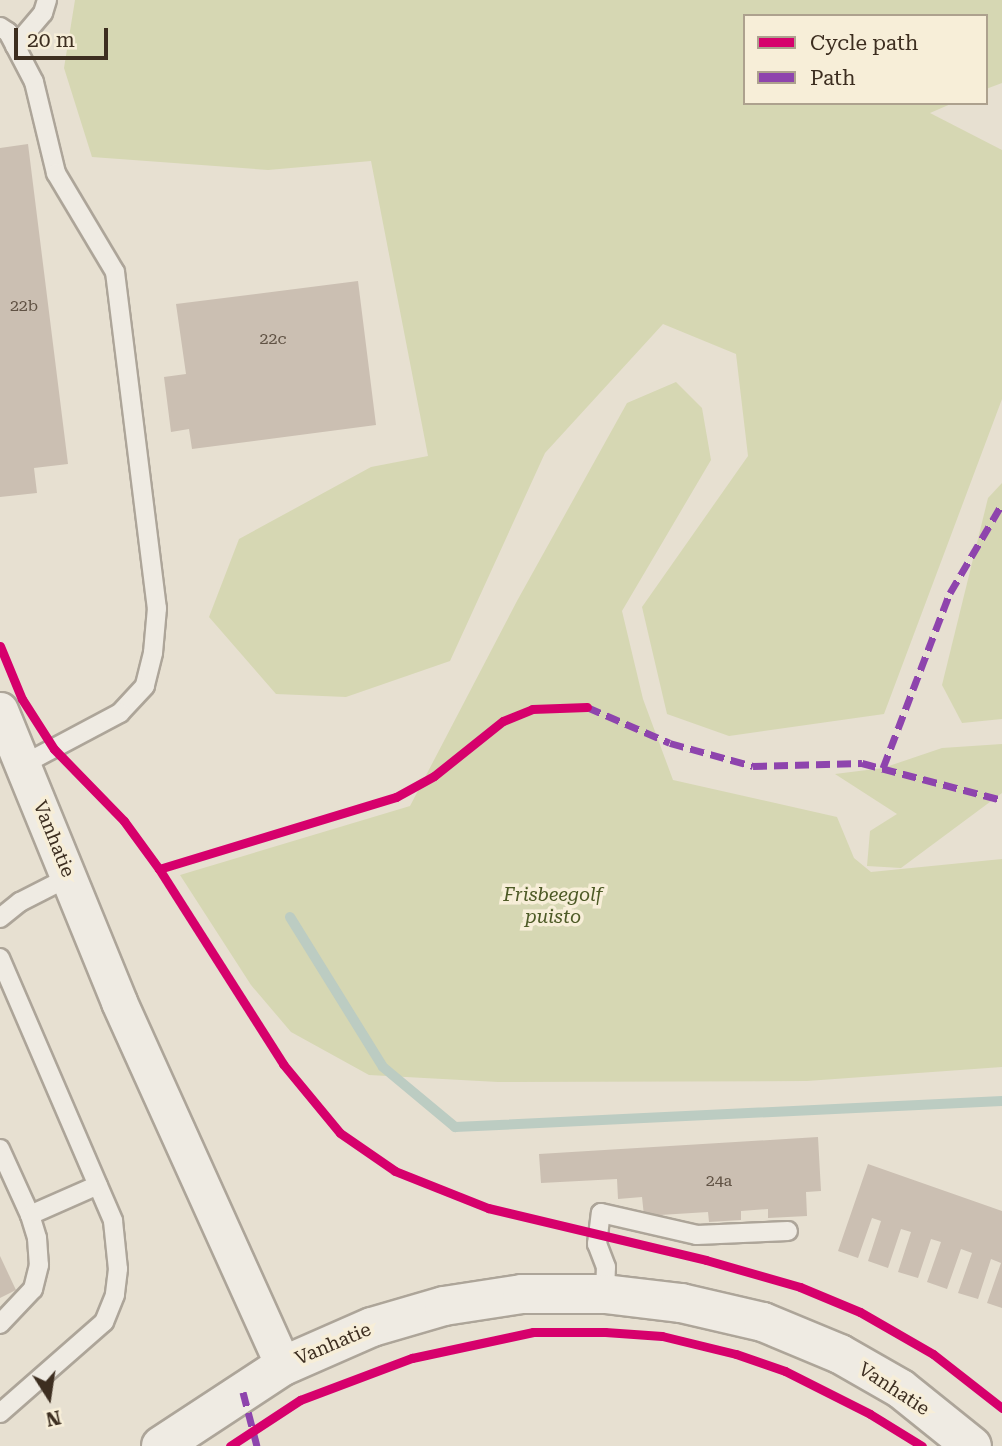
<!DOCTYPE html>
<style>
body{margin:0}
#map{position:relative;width:1002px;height:1446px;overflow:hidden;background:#e7e0d1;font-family:"Roboto Serif",serif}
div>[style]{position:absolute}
.green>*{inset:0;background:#d6d7b3}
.stream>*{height:10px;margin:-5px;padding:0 5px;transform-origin:5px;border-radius:5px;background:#bcccc2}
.building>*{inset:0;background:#cbbfb2}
.roads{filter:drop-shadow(2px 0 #ada599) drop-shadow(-2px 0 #ada599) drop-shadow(0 2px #ada599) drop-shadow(0 -2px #ada599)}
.lane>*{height:18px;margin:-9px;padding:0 9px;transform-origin:9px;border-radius:9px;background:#efebe3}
.street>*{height:35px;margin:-17.5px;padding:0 17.5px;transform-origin:17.5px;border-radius:17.5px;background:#efebe3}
.secondary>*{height:38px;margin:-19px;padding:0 19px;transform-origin:19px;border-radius:19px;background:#efebe3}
.quiet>*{height:7px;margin-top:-3.5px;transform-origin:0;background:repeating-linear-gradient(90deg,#8e44ad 0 14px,transparent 0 21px)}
.cycleway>*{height:9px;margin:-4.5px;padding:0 4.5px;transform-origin:4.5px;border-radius:4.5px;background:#d6006c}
span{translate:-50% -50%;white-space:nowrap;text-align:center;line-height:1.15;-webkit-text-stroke:7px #f7eed8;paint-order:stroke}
.number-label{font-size:16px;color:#605244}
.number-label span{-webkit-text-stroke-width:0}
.street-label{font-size:19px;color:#3d2e20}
.park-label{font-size:19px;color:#4d5a26;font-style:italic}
.legend{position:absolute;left:743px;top:14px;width:245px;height:91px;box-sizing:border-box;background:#f7eed8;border:2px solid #ada18e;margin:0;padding:9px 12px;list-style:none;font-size:21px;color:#3d2e20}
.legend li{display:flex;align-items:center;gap:14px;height:35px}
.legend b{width:35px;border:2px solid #ada18e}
.north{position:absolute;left:14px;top:1362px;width:70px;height:70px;-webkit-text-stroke:5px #f7eed8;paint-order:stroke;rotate:168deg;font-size:19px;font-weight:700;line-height:28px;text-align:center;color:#3d2e20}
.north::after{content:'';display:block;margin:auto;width:24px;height:32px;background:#3d2e20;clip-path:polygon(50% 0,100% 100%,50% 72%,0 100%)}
.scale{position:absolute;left:14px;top:28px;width:94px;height:32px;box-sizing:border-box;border:4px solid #3d2e20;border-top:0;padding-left:9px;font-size:21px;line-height:24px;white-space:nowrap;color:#3d2e20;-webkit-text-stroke:5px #f7eed8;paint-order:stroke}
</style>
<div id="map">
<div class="green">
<div style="clip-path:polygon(75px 0,1002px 0,1002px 83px,986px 89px,986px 16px,745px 16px,745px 103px,953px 103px,930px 113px,1002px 150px,1002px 399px,884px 714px,729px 736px,667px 714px,642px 607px,748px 456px,736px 354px,663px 324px,545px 453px,450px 661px,346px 697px,276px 694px,209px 617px,239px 539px,371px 467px,428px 456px,371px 161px,268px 170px,92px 157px,64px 68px)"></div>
<div style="clip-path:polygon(676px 382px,702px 408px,711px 460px,622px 611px,643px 699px,673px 780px,837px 817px,854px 858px,871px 872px,1002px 859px,1002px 1067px,807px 1081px,498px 1082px,369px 1075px,291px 1032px,251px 985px,180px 875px,410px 806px,517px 601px,627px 403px)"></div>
<div style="clip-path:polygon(1002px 483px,1002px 719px,962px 723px,942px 685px,988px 498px)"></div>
<div style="clip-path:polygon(1002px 744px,1002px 793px,901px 868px,867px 866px,870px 831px,897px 814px,835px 774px,883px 768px,942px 748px)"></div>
</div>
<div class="stream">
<div style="left:290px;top:917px;width:176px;rotate:58.2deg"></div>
<div style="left:383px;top:1067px;width:94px;rotate:39.8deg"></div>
<div style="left:455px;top:1127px;width:548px;rotate:-2.72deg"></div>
</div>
<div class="building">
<div style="clip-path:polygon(28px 144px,68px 464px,34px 468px,37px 493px,0 497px,0 148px)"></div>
<div style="clip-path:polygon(358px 281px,376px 425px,192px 449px,189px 429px,171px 432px,164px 377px,186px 374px,176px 304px)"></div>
<div style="clip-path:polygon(818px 1137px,821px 1191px,806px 1192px,807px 1216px,768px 1218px,768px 1209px,741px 1211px,741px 1220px,709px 1222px,708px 1212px,644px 1216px,642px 1197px,618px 1199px,617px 1179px,541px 1183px,539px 1154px)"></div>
<div style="clip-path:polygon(868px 1164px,1002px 1211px,1002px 1308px,987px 1303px,1001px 1263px,991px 1259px,978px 1299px,958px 1293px,972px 1253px,961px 1249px,947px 1289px,927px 1282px,941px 1242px,931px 1239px,918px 1278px,898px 1272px,911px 1232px,901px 1229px,888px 1268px,868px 1261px,881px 1221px,872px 1218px,858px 1258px,838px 1251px)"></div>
<div style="clip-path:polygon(0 1256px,16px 1290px,0 1298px)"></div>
</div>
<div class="roads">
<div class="lane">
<div style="left:0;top:27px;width:9px;rotate:32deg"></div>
<div style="left:8px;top:32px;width:56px;rotate:62.5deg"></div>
<div style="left:34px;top:82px;width:94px;rotate:76.4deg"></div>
<div style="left:56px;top:173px;width:115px;rotate:59.2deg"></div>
<div style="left:115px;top:272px;width:339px;rotate:82.9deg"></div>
<div style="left:157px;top:608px;width:45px;rotate:95.1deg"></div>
<div style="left:153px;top:653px;width:34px;rotate:104deg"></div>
<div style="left:145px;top:686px;width:37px;rotate:133deg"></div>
<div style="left:120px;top:713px;width:109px;rotate:152deg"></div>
<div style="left:15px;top:46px;width:43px;rotate:-49.7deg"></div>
<div style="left:43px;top:13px;width:14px;rotate:-73deg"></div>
<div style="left:0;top:918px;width:26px;rotate:-39deg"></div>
<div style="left:20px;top:902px;width:55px;rotate:-27deg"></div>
<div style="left:0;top:958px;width:286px;rotate:66.7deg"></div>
<div style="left:113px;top:1221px;width:48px;rotate:84.1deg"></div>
<div style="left:118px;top:1269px;width:26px;rotate:97deg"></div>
<div style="left:115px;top:1295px;width:29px;rotate:112deg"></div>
<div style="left:104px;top:1322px;width:138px;rotate:138.8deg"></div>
<div style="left:0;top:1149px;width:72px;rotate:65.6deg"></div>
<div style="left:30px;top:1215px;width:24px;rotate:73deg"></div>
<div style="left:37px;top:1238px;width:27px;rotate:86deg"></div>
<div style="left:39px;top:1265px;width:25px;rotate:104deg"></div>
<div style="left:33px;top:1289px;width:48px;rotate:133.3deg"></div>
<div style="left:30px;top:1215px;width:74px;rotate:-23.8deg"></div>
<div style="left:605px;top:1294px;width:27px;rotate:-88deg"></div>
<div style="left:606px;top:1267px;width:25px;rotate:-111deg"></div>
<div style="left:597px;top:1244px;width:31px;rotate:-83deg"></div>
<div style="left:601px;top:1213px;width:98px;rotate:12.9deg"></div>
<div style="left:697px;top:1235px;width:91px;rotate:-2.5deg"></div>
</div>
<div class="street">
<div style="left:0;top:710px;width:315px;rotate:67.8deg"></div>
<div style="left:119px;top:1002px;width:399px;rotate:65.7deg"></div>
</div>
<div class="secondary">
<div style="left:161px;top:1446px;width:146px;rotate:-33.3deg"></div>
<div style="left:283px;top:1366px;width:97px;rotate:-23.7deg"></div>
<div style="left:372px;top:1327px;width:75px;rotate:-16.3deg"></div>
<div style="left:444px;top:1306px;width:79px;rotate:-8.7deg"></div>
<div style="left:522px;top:1294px;width:83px"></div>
<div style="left:605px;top:1294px;width:77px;rotate:6.8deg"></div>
<div style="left:681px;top:1303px;width:84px;rotate:13deg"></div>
<div style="left:763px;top:1322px;width:83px;rotate:22.6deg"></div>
<div style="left:840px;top:1354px;width:70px;rotate:29.8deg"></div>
<div style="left:901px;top:1389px;width:91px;rotate:38.8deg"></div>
</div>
</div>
<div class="quiet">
<div style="left:587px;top:707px;width:90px;rotate:23.4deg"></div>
<div style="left:670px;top:743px;width:86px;rotate:15.5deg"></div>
<div style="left:753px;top:766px;width:109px;rotate:-1.6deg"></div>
<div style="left:862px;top:763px;width:145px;rotate:14.8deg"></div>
<div style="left:883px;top:768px;width:187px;rotate:-69.1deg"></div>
<div style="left:950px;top:593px;width:103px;rotate:-59.7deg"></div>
<div style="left:243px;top:1392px;width:56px;rotate:75.5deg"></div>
</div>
<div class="cycleway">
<div style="left:0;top:646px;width:57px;rotate:67.5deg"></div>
<div style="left:22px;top:699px;width:59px;rotate:57.4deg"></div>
<div style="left:54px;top:749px;width:100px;rotate:45.8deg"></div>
<div style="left:124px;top:821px;width:59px;rotate:53.9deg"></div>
<div style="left:159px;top:869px;width:231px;rotate:57.5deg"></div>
<div style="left:283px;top:1064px;width:89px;rotate:50.4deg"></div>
<div style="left:340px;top:1133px;width:67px;rotate:34.6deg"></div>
<div style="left:395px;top:1171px;width:100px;rotate:21.7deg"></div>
<div style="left:488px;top:1208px;width:224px;rotate:13.4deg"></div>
<div style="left:706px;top:1260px;width:98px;rotate:16deg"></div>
<div style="left:800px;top:1287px;width:65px;rotate:22.6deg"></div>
<div style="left:860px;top:1312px;width:84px;rotate:29.9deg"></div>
<div style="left:933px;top:1354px;width:88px;rotate:38deg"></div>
<div style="left:159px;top:869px;width:248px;rotate:-16.9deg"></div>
<div style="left:396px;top:797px;width:43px;rotate:-28.9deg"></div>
<div style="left:434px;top:776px;width:88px;rotate:-38.6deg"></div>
<div style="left:503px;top:721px;width:31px;rotate:-22deg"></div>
<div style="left:532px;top:709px;width:55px;rotate:-2.1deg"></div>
<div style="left:230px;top:1446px;width:84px;rotate:-33.3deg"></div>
<div style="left:300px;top:1400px;width:120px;rotate:-20.6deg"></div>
<div style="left:412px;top:1358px;width:124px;rotate:-12.1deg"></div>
<div style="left:533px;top:1332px;width:72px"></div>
<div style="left:605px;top:1332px;width:57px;rotate:4deg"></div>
<div style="left:662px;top:1336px;width:76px;rotate:13.7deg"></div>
<div style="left:736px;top:1354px;width:52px;rotate:19.1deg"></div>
<div style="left:785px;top:1371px;width:95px;rotate:26.8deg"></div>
<div style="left:870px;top:1414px;width:61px;rotate:31.6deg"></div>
</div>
<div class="number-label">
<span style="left:24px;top:306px">22b</span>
<span style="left:273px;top:339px">22c</span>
<span style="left:719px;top:1181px">24a</span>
</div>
<div class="street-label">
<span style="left:54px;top:839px;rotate:68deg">Vanhatie</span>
<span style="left:333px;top:1344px;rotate:-23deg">Vanhatie</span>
<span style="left:894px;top:1389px;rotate:33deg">Vanhatie</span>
</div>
<div class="park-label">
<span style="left:553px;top:906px">Frisbeegolf<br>puisto</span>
</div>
<ul class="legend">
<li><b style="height:9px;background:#d6006c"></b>Cycle path</li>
<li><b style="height:9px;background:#8e44ad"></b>Path</li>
</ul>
<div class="north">N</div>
<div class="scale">20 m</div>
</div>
